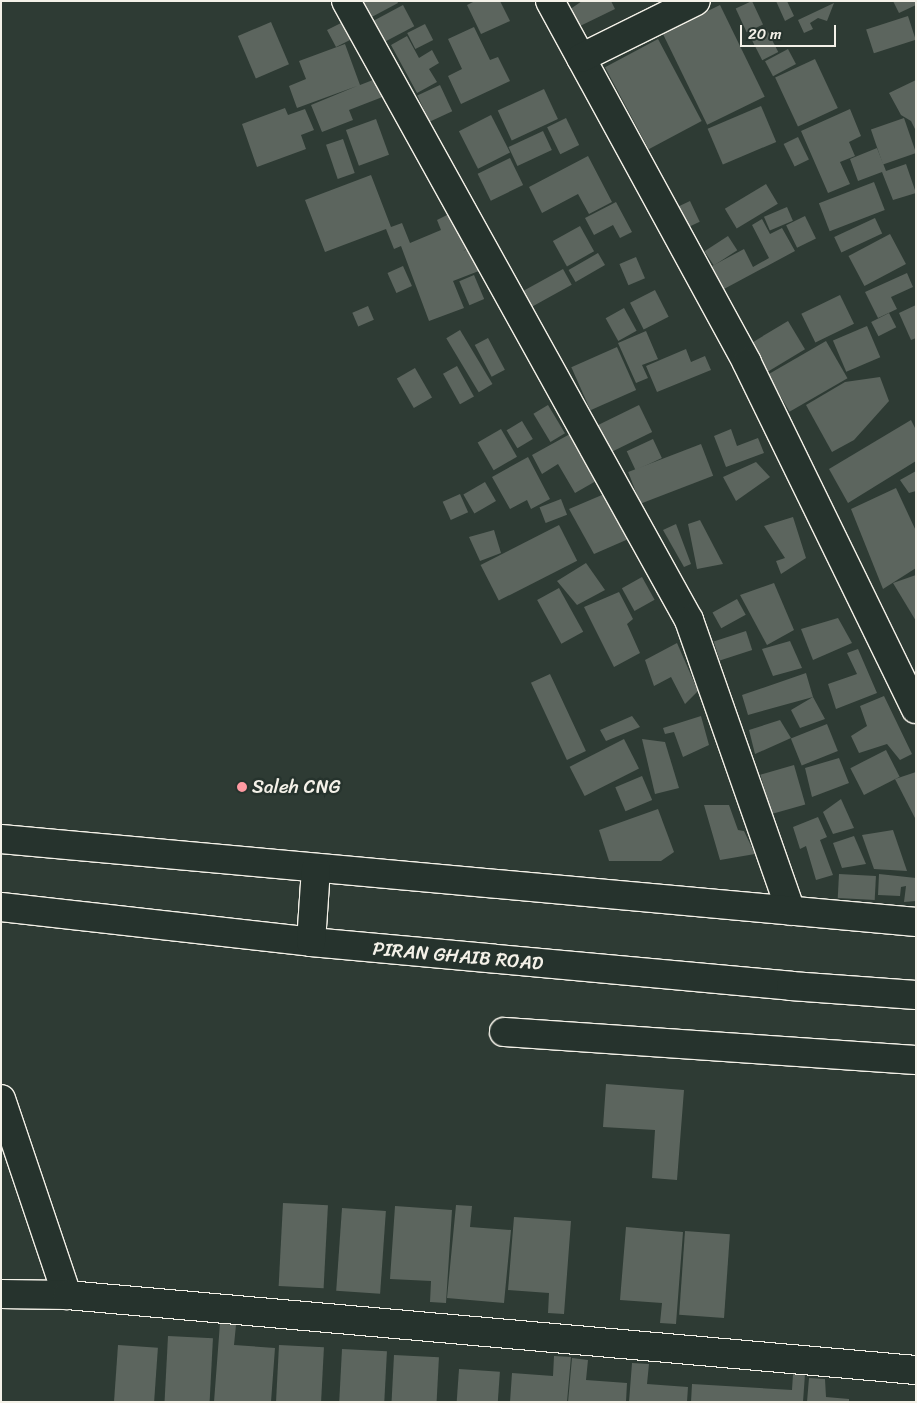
<!DOCTYPE html>
<style>
body{margin:0}
#map{position:relative;width:917px;height:1403px;overflow:hidden;background:#2e3b34;font-family:Sriracha,sans-serif}
div>[style]{position:absolute}
.building>*{inset:0;background:#5c655e;transform-origin:0 0}
.roads{filter:drop-shadow(1px 0 #f4f1e8) drop-shadow(-1px 0 #f4f1e8) drop-shadow(0 1px #f4f1e8) drop-shadow(0 -1px #f4f1e8)}
.minor>*{height:28px;margin:-14px;padding:0 14px;transform-origin:14px;border-radius:14px;background:#26332d}
.secondary>*{height:28px;margin:-14px;padding:0 14px;transform-origin:14px;border-radius:14px;background:#26332d}
.dots>*{width:14px;height:14px;translate:-50% -50%;box-sizing:border-box;border:2px solid #26332d;border-radius:50%}
span{translate:-50% -50%;white-space:nowrap;text-align:center;line-height:1.15;-webkit-text-stroke:5px #26332d;paint-order:stroke}
.poi-label{font-size:19px;color:#f4f1e8}
.left{translate:0 -50%;text-align:left}
.street-label{font-size:19px;color:#f4f1e8}
.frame{position:absolute;inset:0;border:2px solid #f4f1e8;pointer-events:none}
.scale{position:absolute;left:740px;top:25px;width:96px;height:22px;box-sizing:border-box;border:2px solid #f4f1e8;border-top:0;padding-left:6px;font-size:15px;line-height:18px;white-space:nowrap;color:#f4f1e8;-webkit-text-stroke:4px #26332d;paint-order:stroke}
</style>
<div id="map">
<div class="building">
<div style="clip-path:polygon(338px 1px,358px 36px,336px 47px,327px 30px,341px 23px,332px 4px)"></div>
<div style="clip-path:polygon(359px 1px,397px 1px,398px 3px,368px 19px)"></div>
<div style="clip-path:polygon(475px 1px,500px 1px,510px 21px,481px 34px,467px 5px)"></div>
<div style="clip-path:polygon(582px 1px,611px 1px,615px 9px,578px 27px,569px 10px)"></div>
<div style="left:752px;top:1px;width:26px;height:18px;rotate:65deg"></div>
<div style="clip-path:polygon(776px 1px,787px 1px,794px 16px,785px 21px)"></div>
<div style="clip-path:polygon(893px 1px,916px 1px,916px 5px,899px 13px)"></div>
<div style="clip-path:polygon(834px 3px,827px 21px,818px 18px,810px 23px,813px 29px,804px 33px,798px 20px)"></div>
<div style="left:403px;top:5px;width:24px;height:36px;rotate:62deg"></div>
<div style="left:720px;top:5px;width:102px;height:64px;rotate:64deg"></div>
<div style="left:908px;top:16px;width:25px;height:44px;rotate:72deg"></div>
<div style="left:271px;top:22px;width:46px;height:36px;rotate:67deg"></div>
<div style="left:425px;top:24px;width:18px;height:20px;rotate:63deg"></div>
<div style="clip-path:polygon(474px 27px,490px 60px,498px 57px,510px 81px,461px 104px,448px 76px,462px 69px,448px 39px)"></div>
<div style="left:766px;top:28px;width:27px;height:18px;rotate:63deg"></div>
<div style="clip-path:polygon(407px 36px,419px 58px,432px 50px,439px 63px,429px 69px,437px 82px,417px 93px,391px 45px)"></div>
<div style="left:658px;top:39px;width:93px;height:60px;rotate:62deg"></div>
<div style="clip-path:polygon(345px 44px,360px 85px,378px 78px,385px 96px,349px 110px,353px 120px,322px 132px,311px 105px,357px 86px,297px 108px,289px 86px,306px 79px,299px 61px)"></div>
<div style="left:788px;top:49px;width:17px;height:26px;rotate:62deg"></div>
<div style="left:815px;top:59px;width:54px;height:44px;rotate:65deg"></div>
<div style="clip-path:polygon(916px 80px,916px 131px,911px 121px,901px 115px,889px 93px)"></div>
<div style="left:440px;top:85px;width:29px;height:25px;rotate:65deg"></div>
<div style="left:544px;top:89px;width:33px;height:51px;rotate:65deg"></div>
<div style="left:761px;top:106px;width:39px;height:58px;rotate:67deg"></div>
<div style="clip-path:polygon(285px 108px,288px 115px,305px 109px,314px 130px,301px 135px,306px 149px,257px 167px,242px 124px)"></div>
<div style="clip-path:polygon(850px 109px,861px 136px,849px 142px,855px 156px,840px 162px,850px 184px,828px 193px,801px 131px)"></div>
<div style="left:491px;top:115px;width:42px;height:36px;rotate:63deg"></div>
<div style="left:566px;top:118px;width:30px;height:21px;rotate:64deg"></div>
<div style="left:904px;top:118px;width:37px;height:35px;rotate:71deg"></div>
<div style="left:376px;top:119px;width:38px;height:32px;rotate:70deg"></div>
<div style="left:543px;top:131px;width:21px;height:38px;rotate:65deg"></div>
<div style="left:798px;top:137px;width:25px;height:16px;rotate:64deg"></div>
<div style="left:343px;top:139px;width:36px;height:18px;rotate:71deg"></div>
<div style="clip-path:polygon(877px 148px,886px 171px,906px 164px,916px 193px,893px 200px,882px 172px,858px 181px,850px 159px)"></div>
<div style="clip-path:polygon(588px 156px,612px 202px,589px 214px,578px 194px,542px 213px,529px 187px)"></div>
<div style="left:510px;top:158px;width:30px;height:36px;rotate:64deg"></div>
<div style="clip-path:polygon(371px 175px,391px 227px,402px 223px,410px 243px,441px 230px,437px 220px,453px 212px,468px 248px,463px 251px,475px 246px,484px 269px,453px 281px,464px 308px,429px 321px,401px 246px,394px 249px,386px 229px,325px 252px,305px 200px)"></div>
<div style="left:874px;top:182px;width:30px;height:59px;rotate:69deg"></div>
<div style="left:766px;top:184px;width:23px;height:48px;rotate:59deg"></div>
<div style="left:690px;top:201px;width:23px;height:17px;rotate:65deg"></div>
<div style="clip-path:polygon(616px 202px,632px 232px,620px 238px,613px 225px,594px 235px,585px 218px)"></div>
<div style="left:787px;top:207px;width:15px;height:25px;rotate:67deg"></div>
<div style="left:805px;top:216px;width:25px;height:21px;rotate:64deg"></div>
<div style="left:875px;top:218px;width:17px;height:45px;rotate:65deg"></div>
<div style="clip-path:polygon(762px 219px,770px 234px,782px 228px,795px 251px,724px 289px,712px 266px,744px 249px,753px 267px,769px 258px,752px 225px)"></div>
<div style="left:580px;top:226px;width:29px;height:31px;rotate:61deg"></div>
<div style="left:890px;top:234px;width:34px;height:47px;rotate:62deg"></div>
<div style="left:728px;top:236px;width:17px;height:28px;rotate:57deg"></div>
<div style="left:598px;top:253px;width:14px;height:34px;rotate:60deg"></div>
<div style="left:636px;top:257px;width:23px;height:18px;rotate:67deg"></div>
<div style="left:403px;top:266px;width:22px;height:17px;rotate:66deg"></div>
<div style="left:563px;top:269px;width:18px;height:46px;rotate:61deg"></div>
<div style="clip-path:polygon(907px 273px,913px 287px,891px 297px,897px 309px,878px 318px,865px 292px)"></div>
<div style="left:474px;top:275px;width:26px;height:16px;rotate:67deg"></div>
<div style="left:655px;top:290px;width:30px;height:28px;rotate:63deg"></div>
<div style="left:840px;top:295px;width:32px;height:43px;rotate:64deg"></div>
<div style="clip-path:polygon(916px 305px,916px 338px,911px 340px,899px 313px)"></div>
<div style="left:368px;top:306px;width:15px;height:17px;rotate:67deg"></div>
<div style="left:624px;top:308px;width:26px;height:21px;rotate:61deg"></div>
<div style="left:889px;top:313px;width:16px;height:20px;rotate:63deg"></div>
<div style="left:788px;top:321px;width:33px;height:43px;rotate:59deg"></div>
<div style="left:867px;top:326px;width:34px;height:37px;rotate:67deg"></div>
<div style="left:460px;top:330px;width:63px;height:16px;rotate:59deg"></div>
<div style="clip-path:polygon(646px 331px,658px 359px,642px 365px,648px 378px,636px 383px,618px 343px)"></div>
<div style="left:488px;top:338px;width:36px;height:15px;rotate:62deg"></div>
<div style="left:826px;top:341px;width:43px;height:67px;rotate:60deg"></div>
<div style="left:617px;top:347px;width:47px;height:50px;rotate:66deg"></div>
<div style="clip-path:polygon(686px 349px,691px 362px,705px 356px,711px 370px,657px 392px,646px 366px)"></div>
<div style="left:457px;top:366px;width:35px;height:16px;rotate:61deg"></div>
<div style="left:415px;top:368px;width:34px;height:21px;rotate:60deg"></div>
<div style="clip-path:polygon(880px 377px,889px 401px,854px 440px,832px 452px,806px 405px,845px 382px)"></div>
<div style="left:548px;top:405px;width:33px;height:17px;rotate:59deg"></div>
<div style="left:639px;top:405px;width:30px;height:46px;rotate:64deg"></div>
<div style="clip-path:polygon(911px 420px,916px 430px,916px 461px,848px 503px,829px 469px)"></div>
<div style="left:522px;top:421px;width:21px;height:18px;rotate:59deg"></div>
<div style="left:501px;top:429px;width:32px;height:27px;rotate:60deg"></div>
<div style="clip-path:polygon(731px 429px,737px 446px,758px 438px,764px 453px,726px 467px,714px 436px)"></div>
<div style="clip-path:polygon(570px 434px,596px 481px,575px 493px,558px 464px,542px 474px,532px 455px)"></div>
<div style="left:653px;top:439px;width:21px;height:29px;rotate:65deg"></div>
<div style="left:701px;top:444px;width:34px;height:78px;rotate:69deg"></div>
<div style="clip-path:polygon(528px 457px,550px 499px,531px 509px,527px 500px,510px 509px,492px 477px)"></div>
<div style="clip-path:polygon(756px 462px,770px 477px,736px 501px,723px 477px)"></div>
<div style="clip-path:polygon(916px 471px,916px 491px,909px 493px,900px 480px)"></div>
<div style="left:485px;top:482px;width:22px;height:25px;rotate:60deg"></div>
<div style="clip-path:polygon(896px 488px,916px 531px,916px 568px,883px 589px,851px 509px)"></div>
<div style="clip-path:polygon(609px 492px,633px 537px,594px 554px,569px 509px)"></div>
<div style="left:460px;top:494px;width:20px;height:19px;rotate:66deg"></div>
<div style="left:561px;top:499px;width:17px;height:23px;rotate:69deg"></div>
<div style="clip-path:polygon(793px 517px,806px 558px,781px 574px,776px 561px,785px 558px,764px 526px)"></div>
<div style="clip-path:polygon(700px 520px,723px 564px,697px 569px,688px 524px)"></div>
<div style="clip-path:polygon(676px 524px,691px 564px,684px 567px,663px 530px)"></div>
<div style="left:559px;top:525px;width:40px;height:88px;rotate:63deg"></div>
<div style="clip-path:polygon(494px 530px,501px 553px,480px 561px,469px 537px)"></div>
<div style="clip-path:polygon(586px 563px,605px 590px,577px 605px,557px 581px)"></div>
<div style="clip-path:polygon(916px 575px,916px 621px,893px 583px)"></div>
<div style="left:642px;top:577px;width:26px;height:23px;rotate:61deg"></div>
<div style="clip-path:polygon(774px 583px,794px 630px,767px 645px,740px 595px)"></div>
<div style="left:559px;top:588px;width:50px;height:25px;rotate:61deg"></div>
<div style="clip-path:polygon(619px 592px,633px 619px,627px 624px,640px 653px,614px 667px,584px 607px)"></div>
<div style="left:737px;top:599px;width:18px;height:28px;rotate:61deg"></div>
<div style="clip-path:polygon(838px 618px,852px 643px,813px 660px,801px 629px)"></div>
<div style="left:746px;top:631px;width:20px;height:34px;rotate:72deg"></div>
<div style="clip-path:polygon(790px 641px,802px 668px,773px 676px,762px 649px)"></div>
<div style="clip-path:polygon(677px 643px,698px 691px,685px 704px,671px 677px,654px 686px,645px 660px)"></div>
<div style="clip-path:polygon(858px 649px,877px 693px,836px 709px,828px 684px,857px 674px,847px 653px)"></div>
<div style="clip-path:polygon(806px 673px,813px 697px,825px 719px,800px 728px,791px 710px,813px 697px,748px 715px,742px 695px)"></div>
<div style="left:550px;top:674px;width:85px;height:21px;rotate:65deg"></div>
<div style="clip-path:polygon(884px 696px,912px 754px,900px 760px,887px 744px,859px 753px,851px 736px,867px 726px,860px 706px)"></div>
<div style="clip-path:polygon(632px 716px,640px 727px,606px 741px,600px 730px)"></div>
<div style="clip-path:polygon(701px 716px,709px 745px,683px 757px,674px 732px,665px 734px,663px 728px)"></div>
<div style="clip-path:polygon(780px 720px,791px 738px,755px 754px,749px 730px)"></div>
<div style="left:827px;top:724px;width:29px;height:39px;rotate:68deg"></div>
<div style="left:624px;top:739px;width:33px;height:61px;rotate:63deg"></div>
<div style="clip-path:polygon(642px 739px,665px 742px,679px 788px,655px 794px)"></div>
<div style="left:886px;top:750px;width:30px;height:40px;rotate:63deg"></div>
<div style="clip-path:polygon(839px 758px,849px 783px,812px 797px,805px 768px)"></div>
<div style="left:794px;top:765px;width:41px;height:35px;rotate:74deg"></div>
<div style="clip-path:polygon(916px 772px,916px 820px,895px 779px)"></div>
<div style="left:642px;top:776px;width:26px;height:29px;rotate:67deg"></div>
<div style="clip-path:polygon(841px 799px,854px 828px,833px 834px,823px 812px)"></div>
<div style="clip-path:polygon(704px 805px,729px 805px,738px 830px,744px 831px,755px 854px,720px 860px)"></div>
<div style="clip-path:polygon(658px 809px,674px 852px,661px 861px,609px 861px,599px 830px)"></div>
<div style="clip-path:polygon(818px 817px,827px 837px,820px 840px,833px 875px,816px 880px,806px 846px,800px 849px,793px 827px)"></div>
<div style="clip-path:polygon(893px 830px,907px 871px,874px 869px,862px 835px)"></div>
<div style="clip-path:polygon(854px 836px,866px 864px,842px 868px,833px 843px)"></div>
<div style="left:839px;top:874px;width:37px;height:24px;rotate:3deg"></div>
<div style="clip-path:polygon(879px 874px,916px 878px,916px 901px,904px 902px,906px 886px,901px 887px,900px 896px,878px 895px)"></div>
<div style="clip-path:polygon(606px 1084px,684px 1090px,677px 1180px,652px 1178px,655px 1130px,603px 1127px)"></div>
<div style="left:283px;top:1203px;width:45px;height:83px;rotate:3deg"></div>
<div style="clip-path:polygon(456px 1205px,472px 1206px,470px 1227px,511px 1230px,504px 1303px,447px 1298px)"></div>
<div style="clip-path:polygon(395px 1206px,452px 1210px,446px 1303px,430px 1302px,431px 1281px,390px 1279px)"></div>
<div style="left:342px;top:1208px;width:44px;height:83px;rotate:4deg"></div>
<div style="clip-path:polygon(514px 1217px,571px 1221px,564px 1314px,548px 1313px,549px 1293px,508px 1290px)"></div>
<div style="clip-path:polygon(626px 1227px,683px 1232px,676px 1324px,660px 1323px,662px 1303px,620px 1300px)"></div>
<div style="left:685px;top:1231px;width:45px;height:84px;rotate:4deg"></div>
<div style="clip-path:polygon(220px 1323px,236px 1325px,234px 1345px,275px 1348px,271px 1402px,214px 1402px)"></div>
<div style="left:168px;top:1336px;width:45px;height:66px;rotate:3deg"></div>
<div style="left:118px;top:1345px;width:40px;height:57px;rotate:4deg"></div>
<div style="left:279px;top:1345px;width:45px;height:57px;rotate:3deg"></div>
<div style="left:342px;top:1349px;width:45px;height:53px;rotate:3deg"></div>
<div style="left:394px;top:1355px;width:45px;height:47px;rotate:3deg"></div>
<div style="clip-path:polygon(554px 1356px,571px 1357px,567px 1402px,510px 1402px,512px 1373px,553px 1376px)"></div>
<div style="clip-path:polygon(572px 1358px,588px 1360px,586px 1380px,627px 1383px,626px 1402px,568px 1402px)"></div>
<div style="clip-path:polygon(632px 1363px,649px 1364px,647px 1384px,688px 1387px,687px 1402px,629px 1402px)"></div>
<div style="left:459px;top:1369px;width:41px;height:33px;rotate:4deg"></div>
<div style="clip-path:polygon(793px 1374px,805px 1374px,803px 1402px,691px 1402px,692px 1384px,792px 1390px)"></div>
<div style="clip-path:polygon(809px 1378px,825px 1379px,826px 1397px,849px 1399px,849px 1402px,807px 1402px)"></div>
</div>
<div class="roads">
<div class="minor">
<div style="left:346px;top:1px;width:708px;rotate:61.01deg"></div>
<div style="left:689px;top:620px;width:308px;rotate:70.7deg"></div>
<div style="left:550px;top:1px;width:412px;rotate:61.4deg"></div>
<div style="left:747px;top:363px;width:385px;rotate:64deg"></div>
<div style="left:581px;top:58px;width:128px;rotate:-26.4deg"></div>
<div style="left:504px;top:1032px;width:413px;rotate:3.9deg"></div>
<div style="left:1px;top:1099px;width:207px;rotate:71.4deg"></div>
<div style="left:1px;top:1294px;width:66px;rotate:0.9deg"></div>
<div style="left:67px;top:1295px;width:852px;rotate:5.05deg"></div>
</div>
<div class="secondary">
<div style="left:1px;top:839px;width:919px;rotate:5.18deg"></div>
<div style="left:1px;top:907px;width:312px;rotate:6.4deg"></div>
<div style="left:311px;top:942px;width:482px;rotate:5.2deg"></div>
<div style="left:791px;top:986px;width:125px;rotate:4.1deg"></div>
<div style="left:311px;top:942px;width:73px;rotate:-86.1deg"></div>
</div>
</div>
<div class="dots">
<div style="left:242px;top:787px;background:#ff9aa2"></div>
</div>
<div class="poi-label">
<span class="left" style="left:252px;top:787px">Saleh CNG</span>
</div>
<div class="street-label">
<span style="left:458px;top:956px;rotate:5deg">PIRAN GHAIB ROAD</span>
</div>
<div class="frame"></div>
<div class="scale">20 m</div>
</div>
